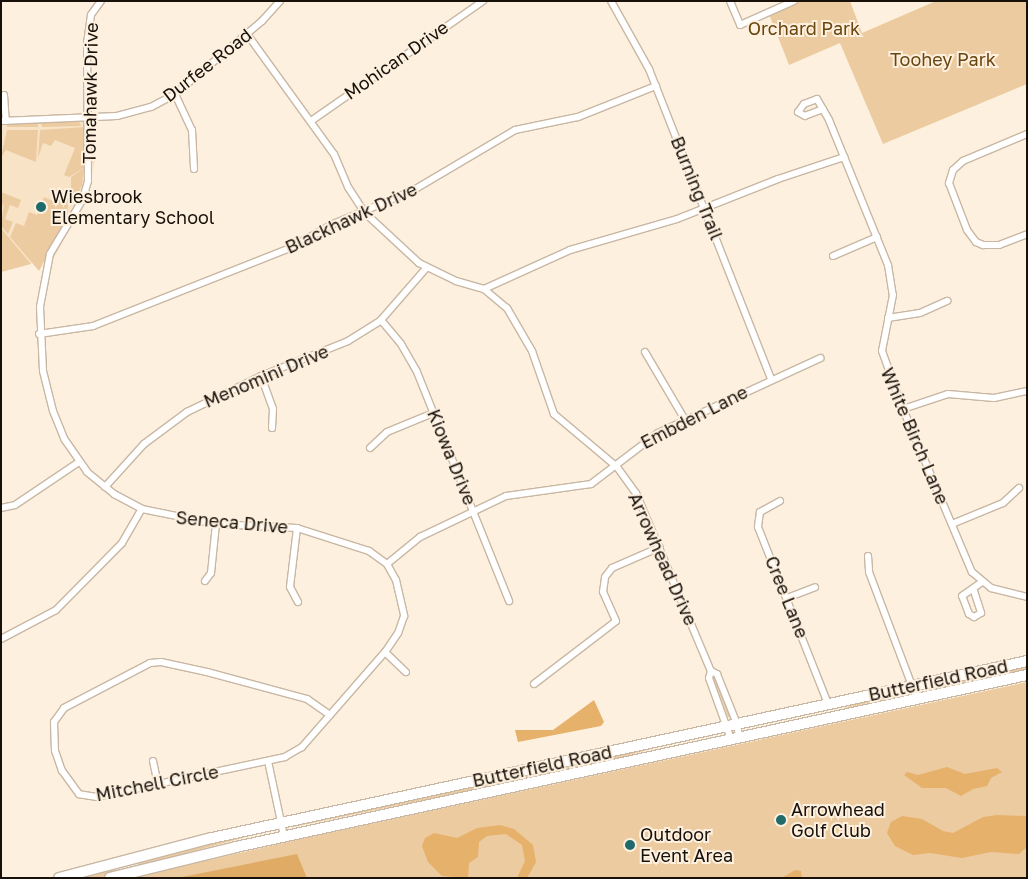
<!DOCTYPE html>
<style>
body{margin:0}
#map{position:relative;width:1028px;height:879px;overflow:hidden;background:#fef0df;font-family:"Golos Text",sans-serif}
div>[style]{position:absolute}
.built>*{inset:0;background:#f9e3c7}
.green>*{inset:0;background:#eccba1;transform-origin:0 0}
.forest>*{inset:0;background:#e0ac65}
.water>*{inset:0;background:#e6b16b}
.roads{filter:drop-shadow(1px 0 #c8b7a3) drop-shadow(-1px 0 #c8b7a3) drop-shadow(0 1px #c8b7a3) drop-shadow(0 -1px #c8b7a3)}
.street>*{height:6px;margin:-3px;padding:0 3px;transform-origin:3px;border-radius:3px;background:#fff}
.primary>*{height:10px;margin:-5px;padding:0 5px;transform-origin:5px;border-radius:5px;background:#fff}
.dots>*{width:14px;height:14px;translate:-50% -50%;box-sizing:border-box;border:2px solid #fef0df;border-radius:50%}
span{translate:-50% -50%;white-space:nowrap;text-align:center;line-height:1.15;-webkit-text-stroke:4px #fef0df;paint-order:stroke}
.park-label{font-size:18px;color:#69460f}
.street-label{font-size:18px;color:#17110a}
.poi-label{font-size:18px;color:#17110a}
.left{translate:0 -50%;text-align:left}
.frame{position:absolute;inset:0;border:2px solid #17110a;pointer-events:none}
</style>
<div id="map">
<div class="built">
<div style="clip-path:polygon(96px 113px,95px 161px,89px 189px,55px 257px,1px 272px,1px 118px)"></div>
</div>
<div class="green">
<div style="clip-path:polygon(799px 1px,850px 1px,862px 33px,936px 1px,1027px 1px,1027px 84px,883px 144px,840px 43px,789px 65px,769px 14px)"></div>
<div style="clip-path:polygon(79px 121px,81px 126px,42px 127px,41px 123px)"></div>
<div style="left:38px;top:123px;width:4px;height:31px;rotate:90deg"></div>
<div style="clip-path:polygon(84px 127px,85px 167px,69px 177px,64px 175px,75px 148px,55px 140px,51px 146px,43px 143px,38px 158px,40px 130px)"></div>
<div style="clip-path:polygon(7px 130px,38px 130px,36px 162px,6px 150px,1px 157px)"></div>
<div style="clip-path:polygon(84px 168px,82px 185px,77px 196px,71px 193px,71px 177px)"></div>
<div style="clip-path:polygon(1px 192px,21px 200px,18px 208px,10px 205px,5px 219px,13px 222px,8px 234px,1px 226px,4px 203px,1px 208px)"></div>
<div style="clip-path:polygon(59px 192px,69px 195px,67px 218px,39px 271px,10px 237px,16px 223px,24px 226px,29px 212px,37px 215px,44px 197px,53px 201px)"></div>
<div style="clip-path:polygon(1px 228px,15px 245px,31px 264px,1px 272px)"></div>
<div style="clip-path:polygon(1027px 664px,1027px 671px,930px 692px,928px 689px)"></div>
<div style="clip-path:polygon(712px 674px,715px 674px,731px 718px,728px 717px)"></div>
<div style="clip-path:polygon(1027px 682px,1027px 878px,131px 878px,292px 841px)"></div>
<div style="clip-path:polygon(907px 692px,907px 694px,842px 709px,875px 697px)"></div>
<div style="clip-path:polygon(669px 744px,594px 765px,293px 827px,294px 824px)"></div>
<div style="clip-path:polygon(272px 830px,139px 866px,137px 864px,247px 834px)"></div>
<div style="clip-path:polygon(117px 867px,115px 873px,98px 878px,72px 878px)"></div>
</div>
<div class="forest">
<div style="clip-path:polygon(297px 854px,307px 878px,177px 878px)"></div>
</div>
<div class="water">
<div style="clip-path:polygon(594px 700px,604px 722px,601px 726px,518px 742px,515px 730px,553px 730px)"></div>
<div style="clip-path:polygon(947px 767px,965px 774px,997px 768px,1002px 772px,991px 778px,987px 786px,973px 789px,961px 796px,946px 788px,922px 788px,904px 775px,907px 772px,918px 775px)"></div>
<div style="clip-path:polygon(997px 815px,1027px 816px,1026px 848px,1019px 854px,991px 852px,962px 858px,930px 853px,913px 855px,895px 846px,887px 833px,891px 822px,902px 816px,922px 819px,943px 831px,953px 833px,983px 817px)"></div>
<div style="clip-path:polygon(500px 825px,514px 829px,533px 845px,536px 862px,527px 878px,517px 878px,525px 861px,522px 845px,506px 834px,487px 836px,479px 842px,478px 857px,469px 863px,468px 878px,442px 876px,428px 862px,422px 846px,425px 838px,434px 833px,457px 838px,477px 828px)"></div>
<div style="clip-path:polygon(795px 870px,801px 871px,802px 878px,782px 878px)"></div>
</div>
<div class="roads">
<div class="street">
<div style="left:101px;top:1px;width:17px;rotate:126deg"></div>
<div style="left:91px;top:15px;width:27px;rotate:98deg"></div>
<div style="left:87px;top:42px;width:139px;rotate:89.6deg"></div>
<div style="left:88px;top:181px;width:19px;rotate:106deg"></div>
<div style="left:83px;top:199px;width:64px;rotate:121deg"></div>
<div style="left:50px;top:254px;width:54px;rotate:100.7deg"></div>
<div style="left:40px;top:307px;width:64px;rotate:87.3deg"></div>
<div style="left:43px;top:371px;width:41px;rotate:76deg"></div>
<div style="left:53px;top:411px;width:31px;rotate:68deg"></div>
<div style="left:65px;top:440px;width:39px;rotate:55deg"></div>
<div style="left:87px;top:472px;width:35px;rotate:39deg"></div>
<div style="left:114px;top:494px;width:32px;rotate:28deg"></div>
<div style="left:142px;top:509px;width:76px;rotate:11.5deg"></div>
<div style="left:216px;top:524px;width:81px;rotate:2.8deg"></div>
<div style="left:297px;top:528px;width:76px;rotate:17.7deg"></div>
<div style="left:369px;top:551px;width:22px;rotate:36deg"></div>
<div style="left:387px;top:564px;width:18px;rotate:61deg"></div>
<div style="left:396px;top:580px;width:37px;rotate:77deg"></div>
<div style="left:404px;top:616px;width:18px;rotate:109deg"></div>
<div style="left:398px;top:633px;width:23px;rotate:124deg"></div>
<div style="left:385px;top:652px;width:84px;rotate:131.1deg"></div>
<div style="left:330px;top:715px;width:43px;rotate:131.2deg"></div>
<div style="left:302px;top:747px;width:20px;rotate:150deg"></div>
<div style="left:285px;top:757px;width:192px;rotate:168deg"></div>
<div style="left:97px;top:797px;width:18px;rotate:-171deg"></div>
<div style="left:79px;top:794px;width:29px;rotate:-126deg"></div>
<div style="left:62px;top:771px;width:21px;rotate:-109deg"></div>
<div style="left:55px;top:751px;width:29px;rotate:-92deg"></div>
<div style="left:54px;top:722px;width:17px;rotate:-54deg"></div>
<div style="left:64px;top:708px;width:97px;rotate:-27.6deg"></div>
<div style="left:150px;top:663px;width:11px;rotate:-5deg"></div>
<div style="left:161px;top:662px;width:47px;rotate:12.3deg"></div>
<div style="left:207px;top:672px;width:104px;rotate:15.1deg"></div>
<div style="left:307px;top:699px;width:28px;rotate:35deg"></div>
<div style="left:611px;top:1px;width:78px;rotate:60.8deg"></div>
<div style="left:649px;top:69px;width:333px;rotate:68.5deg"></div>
<div style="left:730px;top:1px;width:26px;rotate:67deg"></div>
<div style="left:740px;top:25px;width:59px;rotate:-24deg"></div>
<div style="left:247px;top:34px;width:148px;rotate:54.1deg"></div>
<div style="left:334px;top:154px;width:36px;rotate:67deg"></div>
<div style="left:348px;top:187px;width:30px;rotate:57deg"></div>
<div style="left:364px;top:212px;width:75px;rotate:42.8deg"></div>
<div style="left:419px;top:263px;width:41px;rotate:25.9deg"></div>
<div style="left:456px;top:281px;width:29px;rotate:16deg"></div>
<div style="left:484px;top:289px;width:30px;rotate:40deg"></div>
<div style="left:507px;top:308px;width:50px;rotate:59.8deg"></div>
<div style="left:532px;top:351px;width:67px;rotate:70.8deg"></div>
<div style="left:554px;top:414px;width:82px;rotate:40.1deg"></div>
<div style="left:617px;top:467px;width:32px;rotate:54deg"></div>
<div style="left:636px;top:493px;width:193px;rotate:67.2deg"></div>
<div style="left:711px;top:671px;width:7px;rotate:106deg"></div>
<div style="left:709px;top:678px;width:65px;rotate:70.2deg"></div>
<div style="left:175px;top:94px;width:40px;rotate:65deg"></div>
<div style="left:192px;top:130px;width:39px;rotate:87deg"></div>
<div style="left:4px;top:95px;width:26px;rotate:86deg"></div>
<div style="left:823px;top:109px;width:19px;rotate:159deg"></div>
<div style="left:805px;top:116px;width:8px;rotate:-150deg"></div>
<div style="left:798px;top:112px;width:10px;rotate:-53deg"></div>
<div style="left:804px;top:104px;width:14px;rotate:-21deg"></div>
<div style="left:817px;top:99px;width:24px;rotate:60deg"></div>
<div style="left:829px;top:120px;width:157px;rotate:67.9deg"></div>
<div style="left:888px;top:265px;width:30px;rotate:81deg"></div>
<div style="left:893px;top:295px;width:57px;rotate:101.1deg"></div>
<div style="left:882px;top:351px;width:62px;rotate:70.1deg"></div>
<div style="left:903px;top:409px;width:177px;rotate:67.1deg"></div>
<div style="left:972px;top:572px;width:25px;rotate:40deg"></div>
<div style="left:991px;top:588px;width:37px;rotate:14deg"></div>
<div style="left:1px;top:121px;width:116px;rotate:-2.5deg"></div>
<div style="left:117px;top:116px;width:35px;rotate:-15deg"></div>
<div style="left:151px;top:107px;width:27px;rotate:-28deg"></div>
<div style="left:175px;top:94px;width:114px;rotate:-40deg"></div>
<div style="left:262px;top:21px;width:27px;rotate:-48deg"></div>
<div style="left:311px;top:121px;width:210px;rotate:-34.9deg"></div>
<div style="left:1027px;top:134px;width:69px;rotate:157.1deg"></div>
<div style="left:963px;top:161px;width:13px;rotate:138deg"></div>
<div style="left:953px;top:170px;width:14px;rotate:107deg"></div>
<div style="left:949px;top:183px;width:50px;rotate:69deg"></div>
<div style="left:967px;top:230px;width:15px;rotate:53deg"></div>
<div style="left:976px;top:242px;width:8px;rotate:23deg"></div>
<div style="left:983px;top:245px;width:16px"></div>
<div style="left:999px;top:245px;width:30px;rotate:-21deg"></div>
<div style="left:833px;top:256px;width:48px;rotate:-23.4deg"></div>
<div style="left:484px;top:289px;width:94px;rotate:-24.4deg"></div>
<div style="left:570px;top:250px;width:111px;rotate:-16.2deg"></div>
<div style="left:677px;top:219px;width:109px;rotate:-21.6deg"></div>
<div style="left:778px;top:179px;width:70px;rotate:-18.4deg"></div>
<div style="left:888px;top:318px;width:32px;rotate:-9deg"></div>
<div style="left:920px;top:313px;width:30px;rotate:-24deg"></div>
<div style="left:381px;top:320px;width:31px;rotate:50deg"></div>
<div style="left:401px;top:344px;width:32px;rotate:60deg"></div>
<div style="left:417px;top:372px;width:247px;rotate:68.1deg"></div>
<div style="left:39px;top:334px;width:55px;rotate:-8.4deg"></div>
<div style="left:93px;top:326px;width:212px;rotate:-21.6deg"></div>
<div style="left:290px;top:248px;width:49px;rotate:-29.2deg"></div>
<div style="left:333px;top:224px;width:86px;rotate:-22.7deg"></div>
<div style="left:412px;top:191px;width:120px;rotate:-30.6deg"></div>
<div style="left:515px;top:130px;width:64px;rotate:-11.7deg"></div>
<div style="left:578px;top:117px;width:84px;rotate:-21.7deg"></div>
<div style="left:645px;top:352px;width:79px;rotate:59.5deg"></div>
<div style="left:261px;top:376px;width:35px;rotate:70deg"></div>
<div style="left:273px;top:409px;width:19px;rotate:93deg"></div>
<div style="left:903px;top:409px;width:47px;rotate:-18.4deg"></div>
<div style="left:948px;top:394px;width:46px;rotate:5deg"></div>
<div style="left:994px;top:398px;width:34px;rotate:-12deg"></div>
<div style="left:370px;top:448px;width:23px;rotate:-43deg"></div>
<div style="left:387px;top:432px;width:50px;rotate:-22.4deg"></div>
<div style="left:105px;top:487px;width:58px;rotate:-47.8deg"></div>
<div style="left:144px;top:444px;width:54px;rotate:-36.7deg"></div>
<div style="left:187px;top:412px;width:82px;rotate:-25.9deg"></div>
<div style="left:261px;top:376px;width:94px;rotate:-21.9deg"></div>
<div style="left:348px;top:341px;width:39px;rotate:-32deg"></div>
<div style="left:381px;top:320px;width:70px;rotate:-49deg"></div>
<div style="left:780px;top:501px;width:23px;rotate:151deg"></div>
<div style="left:760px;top:512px;width:15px;rotate:98deg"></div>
<div style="left:758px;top:527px;width:190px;rotate:68.4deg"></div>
<div style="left:1px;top:508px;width:14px;rotate:-12deg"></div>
<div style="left:15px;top:505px;width:77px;rotate:-33.9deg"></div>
<div style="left:952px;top:524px;width:55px;rotate:-22.4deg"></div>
<div style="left:1003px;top:503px;width:22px;rotate:-43deg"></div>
<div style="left:297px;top:528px;width:59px;rotate:96.8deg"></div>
<div style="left:290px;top:587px;width:17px;rotate:62deg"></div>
<div style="left:868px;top:556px;width:16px;rotate:86deg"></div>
<div style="left:869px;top:572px;width:136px;rotate:69.3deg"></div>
<div style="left:387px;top:564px;width:43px;rotate:-39.3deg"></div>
<div style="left:420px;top:537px;width:95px;rotate:-25.5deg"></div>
<div style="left:506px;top:496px;width:86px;rotate:-8deg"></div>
<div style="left:591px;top:484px;width:84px;rotate:-37.3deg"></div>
<div style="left:658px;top:433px;width:179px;rotate:-24.8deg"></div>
<div style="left:205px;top:581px;width:10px;rotate:-53deg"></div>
<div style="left:211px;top:573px;width:49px;rotate:-84.2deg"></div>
<div style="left:974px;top:591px;width:23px;rotate:72deg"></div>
<div style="left:981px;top:613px;width:8px;rotate:150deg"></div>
<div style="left:974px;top:617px;width:6px;rotate:-149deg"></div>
<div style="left:969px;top:614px;width:19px;rotate:-111deg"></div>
<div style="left:962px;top:596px;width:24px;rotate:-35deg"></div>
<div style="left:787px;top:598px;width:30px;rotate:-21deg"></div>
<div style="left:1px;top:639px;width:62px;rotate:-27.8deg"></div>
<div style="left:56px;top:610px;width:94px;rotate:-45.4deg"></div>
<div style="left:122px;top:543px;width:39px;rotate:-60deg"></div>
<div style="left:385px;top:652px;width:29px;rotate:44deg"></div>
<div style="left:711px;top:671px;width:7px;rotate:27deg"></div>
<div style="left:717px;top:674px;width:54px;rotate:68.2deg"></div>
<div style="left:737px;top:724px;width:13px;rotate:81deg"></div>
<div style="left:534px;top:684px;width:103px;rotate:-37.5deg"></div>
<div style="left:616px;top:621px;width:32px;rotate:-114deg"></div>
<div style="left:603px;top:592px;width:15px;rotate:-82deg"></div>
<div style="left:605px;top:577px;width:11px;rotate:-52deg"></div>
<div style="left:612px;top:568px;width:52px;rotate:-23.6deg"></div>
<div style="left:153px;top:761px;width:25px;rotate:78deg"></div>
<div style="left:268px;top:761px;width:77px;rotate:78deg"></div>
</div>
<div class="primary">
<div style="left:59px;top:878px;width:158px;rotate:-14.7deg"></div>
<div style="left:212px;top:838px;width:834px;rotate:-12.25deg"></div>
<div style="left:110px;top:878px;width:130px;rotate:-13.8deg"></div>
<div style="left:236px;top:847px;width:809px;rotate:-12.27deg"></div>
</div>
</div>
<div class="dots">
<div style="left:41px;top:207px;background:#1f6b6c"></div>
<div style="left:781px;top:820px;background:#1f6b6c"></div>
<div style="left:630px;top:845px;background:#1f6b6c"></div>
</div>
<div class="park-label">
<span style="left:804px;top:28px">Orchard Park</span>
<span style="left:943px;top:59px">Toohey Park</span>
</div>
<div class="street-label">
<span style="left:396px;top:60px;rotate:-35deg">Mohican Drive</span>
<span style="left:207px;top:65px;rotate:-38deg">Durfee Road</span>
<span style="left:90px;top:93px;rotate:-89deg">Tomahawk Drive</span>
<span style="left:697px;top:188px;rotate:68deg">Burning Trail</span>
<span style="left:351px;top:218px;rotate:-25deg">Blackhawk Drive</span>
<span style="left:266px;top:376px;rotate:-23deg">Menomini Drive</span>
<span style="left:694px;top:417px;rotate:-27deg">Embden Lane</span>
<span style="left:915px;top:436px;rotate:67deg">White Birch Lane</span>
<span style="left:452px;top:457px;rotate:68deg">Kiowa Drive</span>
<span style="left:232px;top:522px;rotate:5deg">Seneca Drive</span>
<span style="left:663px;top:559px;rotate:66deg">Arrowhead Drive</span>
<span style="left:787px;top:597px;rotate:68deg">Cree Lane</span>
<span style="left:938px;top:680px;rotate:-12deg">Butterfield Road</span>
<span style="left:542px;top:766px;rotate:-12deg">Butterfield Road</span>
<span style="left:157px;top:783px;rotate:-11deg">Mitchell Circle</span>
</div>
<div class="poi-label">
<span class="left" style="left:51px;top:207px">Wiesbrook<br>Elementary School</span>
<span class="left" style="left:791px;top:820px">Arrowhead<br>Golf Club</span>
<span class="left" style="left:640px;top:845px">Outdoor<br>Event Area</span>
</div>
<div class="frame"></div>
</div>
